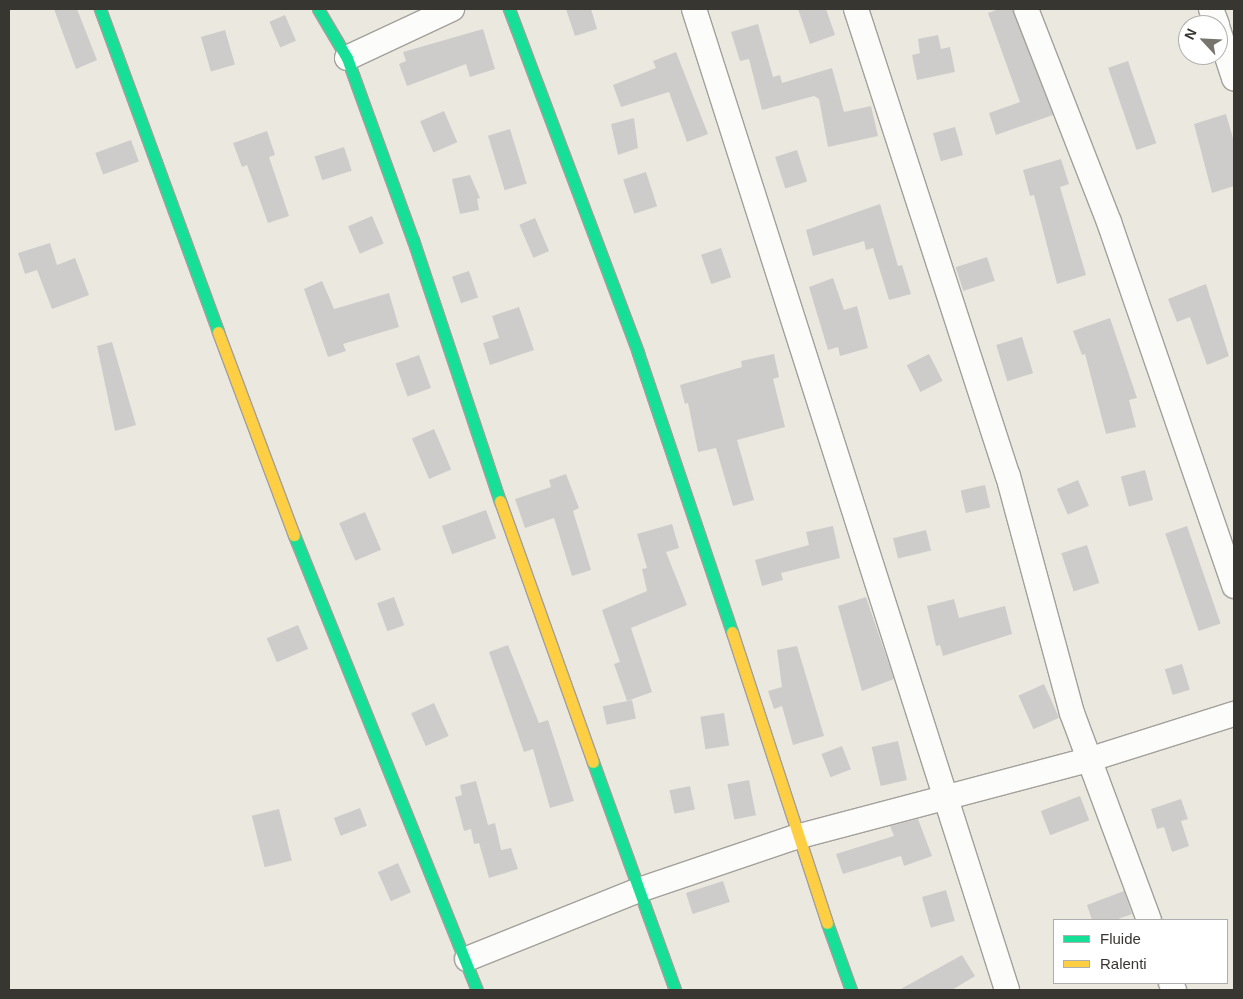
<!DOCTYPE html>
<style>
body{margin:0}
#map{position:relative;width:1243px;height:999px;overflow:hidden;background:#ebe8e0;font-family:Arial,sans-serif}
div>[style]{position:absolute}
.building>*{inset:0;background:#cecccb;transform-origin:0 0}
.roads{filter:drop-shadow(1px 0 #a3a09b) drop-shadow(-1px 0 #a3a09b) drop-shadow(0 1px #a3a09b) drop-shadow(0 -1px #a3a09b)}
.street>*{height:24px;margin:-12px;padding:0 12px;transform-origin:12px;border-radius:12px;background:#fcfcfa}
.fast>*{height:11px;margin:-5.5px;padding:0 5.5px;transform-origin:5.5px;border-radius:5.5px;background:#16e098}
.slow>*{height:11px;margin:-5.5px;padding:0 5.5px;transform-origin:5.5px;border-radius:5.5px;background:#ffcf43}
span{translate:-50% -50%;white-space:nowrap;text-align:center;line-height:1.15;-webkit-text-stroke:4px #fff;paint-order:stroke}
.frame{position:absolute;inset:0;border:10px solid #383631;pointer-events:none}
.legend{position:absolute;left:1053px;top:919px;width:175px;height:65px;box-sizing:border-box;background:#fff;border:1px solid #afafad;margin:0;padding:6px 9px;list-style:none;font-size:15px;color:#383631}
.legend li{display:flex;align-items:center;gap:10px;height:25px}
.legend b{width:25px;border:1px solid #afafad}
.north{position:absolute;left:1178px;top:15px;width:50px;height:50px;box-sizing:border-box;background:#fff;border:1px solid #afafad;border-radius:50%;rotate:295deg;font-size:14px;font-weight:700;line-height:20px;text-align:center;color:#383631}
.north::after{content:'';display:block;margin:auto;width:18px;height:22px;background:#77746e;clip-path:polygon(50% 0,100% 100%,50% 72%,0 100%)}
</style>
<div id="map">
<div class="building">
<div style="clip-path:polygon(54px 9px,77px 9px,97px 60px,76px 69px)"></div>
<div style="clip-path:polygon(566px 9px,591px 9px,597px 29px,575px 36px)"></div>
<div style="clip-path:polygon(798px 9px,826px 9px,835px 35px,810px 44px)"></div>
<div style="clip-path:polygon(999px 9px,1013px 9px,1053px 115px,996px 135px,989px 113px,1020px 102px,988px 13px)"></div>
<div style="left:285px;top:15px;width:28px;height:17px;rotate:67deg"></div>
<div style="clip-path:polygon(758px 24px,773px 77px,780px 75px,782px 83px,832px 68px,844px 112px,871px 106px,878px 136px,828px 147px,819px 99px,814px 96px,762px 110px,749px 59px,740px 61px,731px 32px)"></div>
<div style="clip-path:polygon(483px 29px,495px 69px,470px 77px,466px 64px,407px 86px,399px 64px,406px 61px,403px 52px)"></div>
<div style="left:225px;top:30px;width:36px;height:25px;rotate:74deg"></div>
<div style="clip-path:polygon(938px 35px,941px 49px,950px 47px,955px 72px,917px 80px,912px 55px,920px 53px,918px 39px)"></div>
<div style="clip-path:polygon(676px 52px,708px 134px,687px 142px,669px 92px,621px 107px,613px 85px,656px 68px,653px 61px)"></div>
<div style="left:1128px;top:61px;width:87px;height:21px;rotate:71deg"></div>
<div style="left:444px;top:111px;width:34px;height:26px;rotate:67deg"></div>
<div style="clip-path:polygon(1226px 114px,1234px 142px,1234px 186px,1212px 193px,1194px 124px)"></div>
<div style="clip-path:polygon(634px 118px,638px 148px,618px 155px,611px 124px)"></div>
<div style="left:955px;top:127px;width:29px;height:23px;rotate:74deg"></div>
<div style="left:510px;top:129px;width:57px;height:23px;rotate:73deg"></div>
<div style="clip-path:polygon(267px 131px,275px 155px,269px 157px,289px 216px,268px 223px,247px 165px,242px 167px,233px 143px)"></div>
<div style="left:131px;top:140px;width:23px;height:38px;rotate:70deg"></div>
<div style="left:344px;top:147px;width:25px;height:31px;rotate:72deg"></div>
<div style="left:797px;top:150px;width:33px;height:23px;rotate:72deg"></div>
<div style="clip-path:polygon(1061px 159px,1069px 184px,1060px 187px,1086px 275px,1057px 284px,1034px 195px,1030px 196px,1023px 170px)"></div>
<div style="left:646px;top:172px;width:36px;height:24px;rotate:72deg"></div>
<div style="clip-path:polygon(470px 175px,480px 198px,477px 199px,479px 210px,460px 214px,452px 179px)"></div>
<div style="clip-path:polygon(880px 204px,898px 266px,902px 265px,911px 294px,889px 300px,873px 248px,866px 250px,864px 241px,813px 256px,806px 230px)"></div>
<div style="left:372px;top:216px;width:30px;height:26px;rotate:67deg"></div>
<div style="left:535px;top:218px;width:36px;height:17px;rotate:67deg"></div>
<div style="clip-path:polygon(50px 243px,57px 265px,75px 258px,89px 295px,52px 309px,37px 270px,25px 274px,18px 253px)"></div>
<div style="left:721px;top:248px;width:31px;height:21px;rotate:71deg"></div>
<div style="left:987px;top:257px;width:25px;height:33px;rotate:72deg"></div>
<div style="left:469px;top:271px;width:28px;height:18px;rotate:71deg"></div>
<div style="clip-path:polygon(833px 278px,844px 310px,857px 306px,868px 348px,840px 356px,838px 347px,828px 350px,809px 287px)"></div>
<div style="clip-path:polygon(322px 281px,334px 309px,389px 293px,399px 327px,343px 344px,346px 351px,328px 357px,304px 289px)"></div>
<div style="clip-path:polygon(1206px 284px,1229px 356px,1207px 365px,1190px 317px,1177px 322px,1168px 299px)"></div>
<div style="clip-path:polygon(519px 307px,534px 350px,490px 365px,483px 343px,499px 338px,492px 316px)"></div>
<div style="clip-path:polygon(1110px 318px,1137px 398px,1129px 400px,1136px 427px,1106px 434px,1085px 354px,1082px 355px,1073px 331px)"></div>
<div style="left:1022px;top:337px;width:38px;height:27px;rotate:73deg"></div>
<div style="clip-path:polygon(112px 342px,136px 425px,115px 431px,97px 346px)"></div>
<div style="clip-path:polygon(774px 354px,779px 377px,773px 379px,785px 427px,737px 440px,754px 500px,733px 506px,716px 448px,698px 452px,688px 403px,685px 404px,680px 385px,742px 367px,741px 361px)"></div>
<div style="left:929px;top:354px;width:30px;height:25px;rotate:63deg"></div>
<div style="left:419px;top:355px;width:35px;height:25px;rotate:70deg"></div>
<div style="left:434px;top:429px;width:44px;height:24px;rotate:67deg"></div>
<div style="left:1145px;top:470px;width:31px;height:25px;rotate:75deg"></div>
<div style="clip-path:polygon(566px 474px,579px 508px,573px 511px,591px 570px,572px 576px,554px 518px,525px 528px,515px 499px,551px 487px,549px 480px)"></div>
<div style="left:1078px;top:480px;width:28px;height:23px;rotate:67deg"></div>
<div style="left:985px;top:485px;width:23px;height:25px;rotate:77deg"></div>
<div style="left:486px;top:510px;width:30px;height:47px;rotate:70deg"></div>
<div style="left:365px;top:512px;width:41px;height:28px;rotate:67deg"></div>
<div style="clip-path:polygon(672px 524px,679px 548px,666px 552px,687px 605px,631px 628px,652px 692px,627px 701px,614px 664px,620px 662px,602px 610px,647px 591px,642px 569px,647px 568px,637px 534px)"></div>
<div style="clip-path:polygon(833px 526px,840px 558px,781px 573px,783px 580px,762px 586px,755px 560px,809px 545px,806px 532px)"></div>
<div style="left:1187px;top:526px;width:103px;height:23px;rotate:71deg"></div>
<div style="left:926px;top:530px;width:21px;height:34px;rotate:76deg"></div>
<div style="left:1087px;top:545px;width:40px;height:27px;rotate:72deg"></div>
<div style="left:394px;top:597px;width:30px;height:18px;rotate:70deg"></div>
<div style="clip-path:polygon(866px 597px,894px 679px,862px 691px,838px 606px)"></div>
<div style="clip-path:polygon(954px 599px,959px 618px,1005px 606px,1012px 634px,943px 656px,940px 645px,936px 646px,927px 606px)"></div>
<div style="left:298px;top:625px;width:26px;height:34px;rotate:67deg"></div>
<div style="clip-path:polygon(508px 645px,539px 723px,548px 720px,574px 801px,550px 808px,533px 749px,524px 752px,489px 652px)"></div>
<div style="clip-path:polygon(797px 646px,824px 736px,793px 745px,782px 706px,774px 709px,768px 691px,782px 687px,777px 650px)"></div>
<div style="left:1182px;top:664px;width:27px;height:18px;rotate:73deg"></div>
<div style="left:1044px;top:684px;width:37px;height:28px;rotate:66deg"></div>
<div style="left:632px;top:700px;width:19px;height:30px;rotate:78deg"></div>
<div style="left:434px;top:703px;width:36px;height:25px;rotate:66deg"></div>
<div style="left:724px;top:713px;width:33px;height:24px;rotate:81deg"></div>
<div style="left:898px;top:741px;width:40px;height:27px;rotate:77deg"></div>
<div style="left:842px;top:746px;width:25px;height:22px;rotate:69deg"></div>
<div style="left:749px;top:780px;width:36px;height:22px;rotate:79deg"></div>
<div style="clip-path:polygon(476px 781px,488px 825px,495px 823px,501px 850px,511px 848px,518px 869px,489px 878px,479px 843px,474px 844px,471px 829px,464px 831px,455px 797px,462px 795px,460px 785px)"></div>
<div style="left:690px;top:786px;width:24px;height:21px;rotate:78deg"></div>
<div style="left:1080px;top:796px;width:26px;height:42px;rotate:69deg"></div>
<div style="clip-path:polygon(1181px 799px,1188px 819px,1181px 821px,1189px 846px,1172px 852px,1164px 827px,1157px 829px,1151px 809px)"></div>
<div style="left:360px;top:808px;width:19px;height:28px;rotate:69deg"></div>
<div style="left:279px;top:809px;width:53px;height:28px;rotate:76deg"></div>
<div style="clip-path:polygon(918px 819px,932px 856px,904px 866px,901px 856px,843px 874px,836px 854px,894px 836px,890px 826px)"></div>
<div style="left:398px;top:863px;width:32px;height:22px;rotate:66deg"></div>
<div style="left:723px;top:881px;width:22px;height:39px;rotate:72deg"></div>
<div style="left:946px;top:890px;width:32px;height:25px;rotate:74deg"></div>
<div style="clip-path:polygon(1124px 891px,1132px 914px,1115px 920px,1092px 920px,1087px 905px)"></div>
<div style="clip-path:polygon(962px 955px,975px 976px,952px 990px,899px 990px)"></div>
</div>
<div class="roads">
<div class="street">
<div style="left:694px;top:9px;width:1030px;rotate:72.3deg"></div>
<div style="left:856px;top:9px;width:491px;rotate:72deg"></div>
<div style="left:1008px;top:476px;width:245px;rotate:74.9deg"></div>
<div style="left:1072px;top:713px;width:221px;rotate:69.6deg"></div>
<div style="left:1026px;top:9px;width:229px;rotate:68.7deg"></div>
<div style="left:1109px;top:222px;width:385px;rotate:71deg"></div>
<div style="left:1211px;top:9px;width:17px;rotate:69deg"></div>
<div style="left:1218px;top:29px;width:52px;rotate:71.9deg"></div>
<div style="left:347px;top:58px;width:116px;rotate:-25deg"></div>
<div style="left:467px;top:959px;width:185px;rotate:-21.9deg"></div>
<div style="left:639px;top:890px;width:166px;rotate:-18.7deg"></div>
<div style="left:796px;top:837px;width:305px;rotate:-14.8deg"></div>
<div style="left:1091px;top:759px;width:150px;rotate:-17.5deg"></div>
<div style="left:1171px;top:983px;width:8px;rotate:67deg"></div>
</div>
<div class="fast">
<div style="left:100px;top:9px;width:344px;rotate:69.9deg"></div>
<div style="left:318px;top:9px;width:57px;rotate:59.4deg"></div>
<div style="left:347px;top:58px;width:194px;rotate:70.1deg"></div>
<div style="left:413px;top:240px;width:275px;rotate:71.6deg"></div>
<div style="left:509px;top:9px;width:367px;rotate:69.4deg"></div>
<div style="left:638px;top:353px;width:294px;rotate:71.4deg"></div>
<div style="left:294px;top:535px;width:490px;rotate:68.1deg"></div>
<div style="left:593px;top:762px;width:242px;rotate:70.2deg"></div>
<div style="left:827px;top:923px;width:71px;rotate:70.3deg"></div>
</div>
<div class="slow">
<div style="left:218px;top:332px;width:217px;rotate:69.5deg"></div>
<div style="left:500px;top:501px;width:277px;rotate:70.4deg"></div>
<div style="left:732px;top:632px;width:306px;rotate:71.9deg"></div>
</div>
</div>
<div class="frame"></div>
<ul class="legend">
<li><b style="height:6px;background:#16e098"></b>Fluide</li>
<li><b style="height:6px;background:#ffcf43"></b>Ralenti</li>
</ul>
<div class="north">N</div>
</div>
